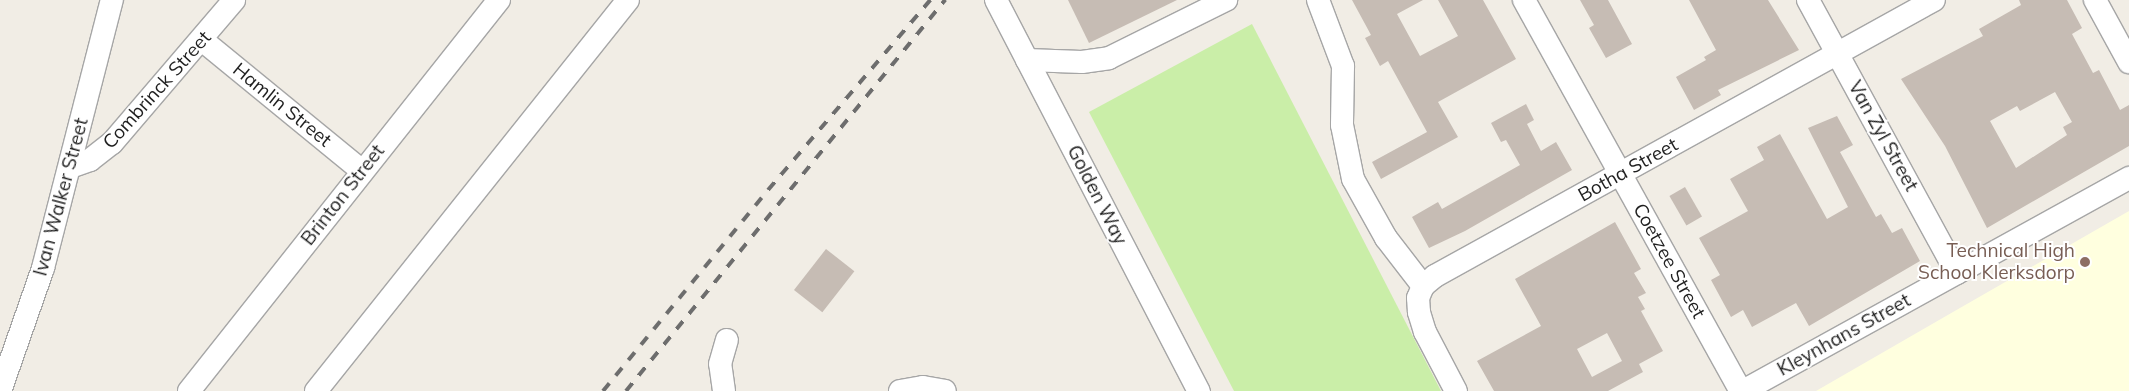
<!DOCTYPE html>
<style>
body{margin:0}
#map{position:relative;width:2129px;height:391px;overflow:hidden;background:#f1ede5;font-family:Mulish,sans-serif}
div>[style]{position:absolute}
.education>*{inset:0;background:#ffffdf}
.grass>*{inset:0;background:#caeea8}
.building>*{inset:0;background:#c6bcb4;transform-origin:0 0}
.roads{filter:drop-shadow(1px 0 #a6a6a6) drop-shadow(-1px 0 #a6a6a6) drop-shadow(0 1px #a6a6a6) drop-shadow(0 -1px #a6a6a6)}
.minor>*{height:22px;margin:-11px;padding:0 11px;transform-origin:11px;border-radius:11px;background:#fff}
.rail>*{height:4px;margin-top:-2px;transform-origin:0;background:repeating-linear-gradient(90deg,#6d6d6d 0 10px,transparent 0 20px)}
.dots>*{width:14px;height:14px;translate:-50% -50%;box-sizing:border-box;border:2px solid #fff;border-radius:50%}
span{translate:-50% -50%;white-space:nowrap;text-align:center;line-height:1.15;-webkit-text-stroke:4px #fff;paint-order:stroke}
.street-label{font-size:19px;color:#1f1f1f}
.education-label{font-size:19px;color:#785e54}
.right{translate:-100% -50%;text-align:right}
</style>
<div id="map">
<div class="education">
<div style="clip-path:polygon(2129px 211px,2129px 391px,1816px 391px,1953px 312px)"></div>
</div>
<div class="grass">
<div style="clip-path:polygon(1252px 24px,1441px 391px,1234px 391px,1089px 112px)"></div>
</div>
<div class="building">
<div style="clip-path:polygon(1068px 0,1177px 0,1089px 43px)"></div>
<div style="clip-path:polygon(1352px 0,1423px 0,1397px 14px,1420px 56px,1458px 36px,1438px 0,1483px 0,1516px 59px,1438px 102px,1458px 137px,1381px 179px,1372px 162px,1427px 132px,1388px 61px,1380px 66px,1365px 38px,1371px 35px)"></div>
<div style="clip-path:polygon(1580px 0,1608px 0,1632px 44px,1606px 58px,1589px 28px,1594px 25px)"></div>
<div style="clip-path:polygon(1689px 0,1768px 0,1799px 50px,1718px 90px,1721px 95px,1694px 110px,1676px 77px,1706px 60px,1704px 57px,1716px 50px)"></div>
<div style="clip-path:polygon(evenodd,2019px 0,2067px 0,2082px 28px,2072px 34px,2093px 73px,2099px 70px,2120px 110px,2129px 105px,2129px 146px,1987px 228px,1945px 146px,1901px 79px,1983px 36px,1979px 29px,2021px 5px,2019px 0,2055px 92px,2072px 122px,2063px 127px,2067px 135px,2016px 168px,1990px 121px,2017px 106px,2020px 111px,2055px 92px)"></div>
<div style="clip-path:polygon(1526px 104px,1534px 120px,1527px 124px,1541px 151px,1556px 142px,1572px 170px,1465px 231px,1429px 248px,1412px 217px,1438px 202px,1442px 209px,1520px 165px,1506px 140px,1501px 142px,1491px 123px)"></div>
<div style="clip-path:polygon(1837px 116px,1853px 145px,1840px 152px,1876px 217px,1881px 214px,1892px 233px,1902px 228px,1920px 261px,1809px 326px,1796px 303px,1752px 327px,1743px 310px,1731px 317px,1711px 280px,1720px 275px,1699px 238px,1748px 211px,1730px 179px,1764px 160px,1757px 147px,1780px 134px,1827px 219px,1848px 207px,1808px 128px)"></div>
<div style="left:1685px;top:187px;width:34px;height:18px;rotate:60deg"></div>
<div style="clip-path:polygon(evenodd,1615px 222px,1641px 269px,1634px 273px,1646px 293px,1638px 297px,1645px 309px,1641px 311px,1663px 351px,1639px 364px,1643px 372px,1608px 391px,1494px 391px,1477px 361px,1541px 326px,1515px 279px,1615px 222px,1607px 333px,1622px 361px,1592px 377px,1577px 349px,1607px 333px)"></div>
<div style="left:826px;top:249px;width:36px;height:52px;rotate:38deg"></div>
</div>
<div class="roads">
<div class="minor">
<div style="left:996px;top:0;width:441px;rotate:62.6deg"></div>
<div style="left:1318px;top:0;width:71px;rotate:69.3deg"></div>
<div style="left:1343px;top:66px;width:59px;rotate:91deg"></div>
<div style="left:1342px;top:125px;width:55px;rotate:78.5deg"></div>
<div style="left:1353px;top:179px;width:68px;rotate:60.8deg"></div>
<div style="left:1386px;top:238px;width:61px;rotate:52.4deg"></div>
<div style="left:1524px;top:0;width:447px;rotate:61deg"></div>
<div style="left:1808px;top:0;width:311px;rotate:61.4deg"></div>
<div style="left:2095px;top:0;width:71px;rotate:61.3deg"></div>
<div style="left:202px;top:40px;width:207px;rotate:39.3deg"></div>
<div style="left:1027px;top:60px;width:55px;rotate:2.1deg"></div>
<div style="left:1082px;top:62px;width:27px;rotate:-8deg"></div>
<div style="left:1109px;top:58px;width:131px;rotate:-26.4deg"></div>
<div style="left:70px;top:167px;width:21px;rotate:-19deg"></div>
<div style="left:90px;top:160px;width:28px;rotate:-38deg"></div>
<div style="left:112px;top:143px;width:188px;rotate:-49.5deg"></div>
<div style="left:0;top:391px;width:130px;rotate:-70.7deg"></div>
<div style="left:43px;top:268px;width:277px;rotate:-75.6deg"></div>
<div style="left:189px;top:391px;width:499px;rotate:-51.6deg"></div>
<div style="left:316px;top:391px;width:500px;rotate:-51.41deg"></div>
<div style="left:724px;top:391px;width:27px;rotate:-98deg"></div>
<div style="left:720px;top:364px;width:25px;rotate:-74deg"></div>
<div style="left:900px;top:391px;width:23px;rotate:-10deg"></div>
<div style="left:923px;top:387px;width:22px;rotate:10deg"></div>
<div style="left:1456px;top:391px;width:67px;rotate:-117.7deg"></div>
<div style="left:1425px;top:332px;width:21px;rotate:-107deg"></div>
<div style="left:1419px;top:312px;width:14px;rotate:-94deg"></div>
<div style="left:1418px;top:298px;width:13px;rotate:-67deg"></div>
<div style="left:1423px;top:286px;width:16px;rotate:-40deg"></div>
<div style="left:1435px;top:276px;width:570px;rotate:-28.95deg"></div>
<div style="left:1743px;top:391px;width:441px;rotate:-28.9deg"></div>
</div>
</div>
<div class="rail">
<div style="left:603px;top:391px;width:260px;rotate:-50.6deg"></div>
<div style="left:768px;top:190px;width:250px;rotate:-49.5deg"></div>
<div style="left:626px;top:391px;width:505px;rotate:-50.79deg"></div>
</div>
<div class="dots">
<div style="left:2085px;top:262px;background:#8d6e63"></div>
</div>
<div class="street-label">
<span style="left:157px;top:90px;rotate:-48deg">Combrinck Street</span>
<span style="left:282px;top:105px;rotate:39deg">Hamlin Street</span>
<span style="left:1883px;top:136px;rotate:61deg">Van Zyl Street</span>
<span style="left:1628px;top:170px;rotate:-29deg">Botha Street</span>
<span style="left:343px;top:195px;rotate:-52deg">Brinton Street</span>
<span style="left:1097px;top:195px;rotate:63deg">Golden Way</span>
<span style="left:61px;top:197px;rotate:-75deg">Ivan Walker Street</span>
<span style="left:1669px;top:261px;rotate:61deg">Coetzee Street</span>
<span style="left:1844px;top:335px;rotate:-29deg">Kleynhans Street</span>
</div>
<div class="education-label">
<span class="right" style="left:2075px;top:262px">Technical High<br>School Klerksdorp</span>
</div>
</div>
